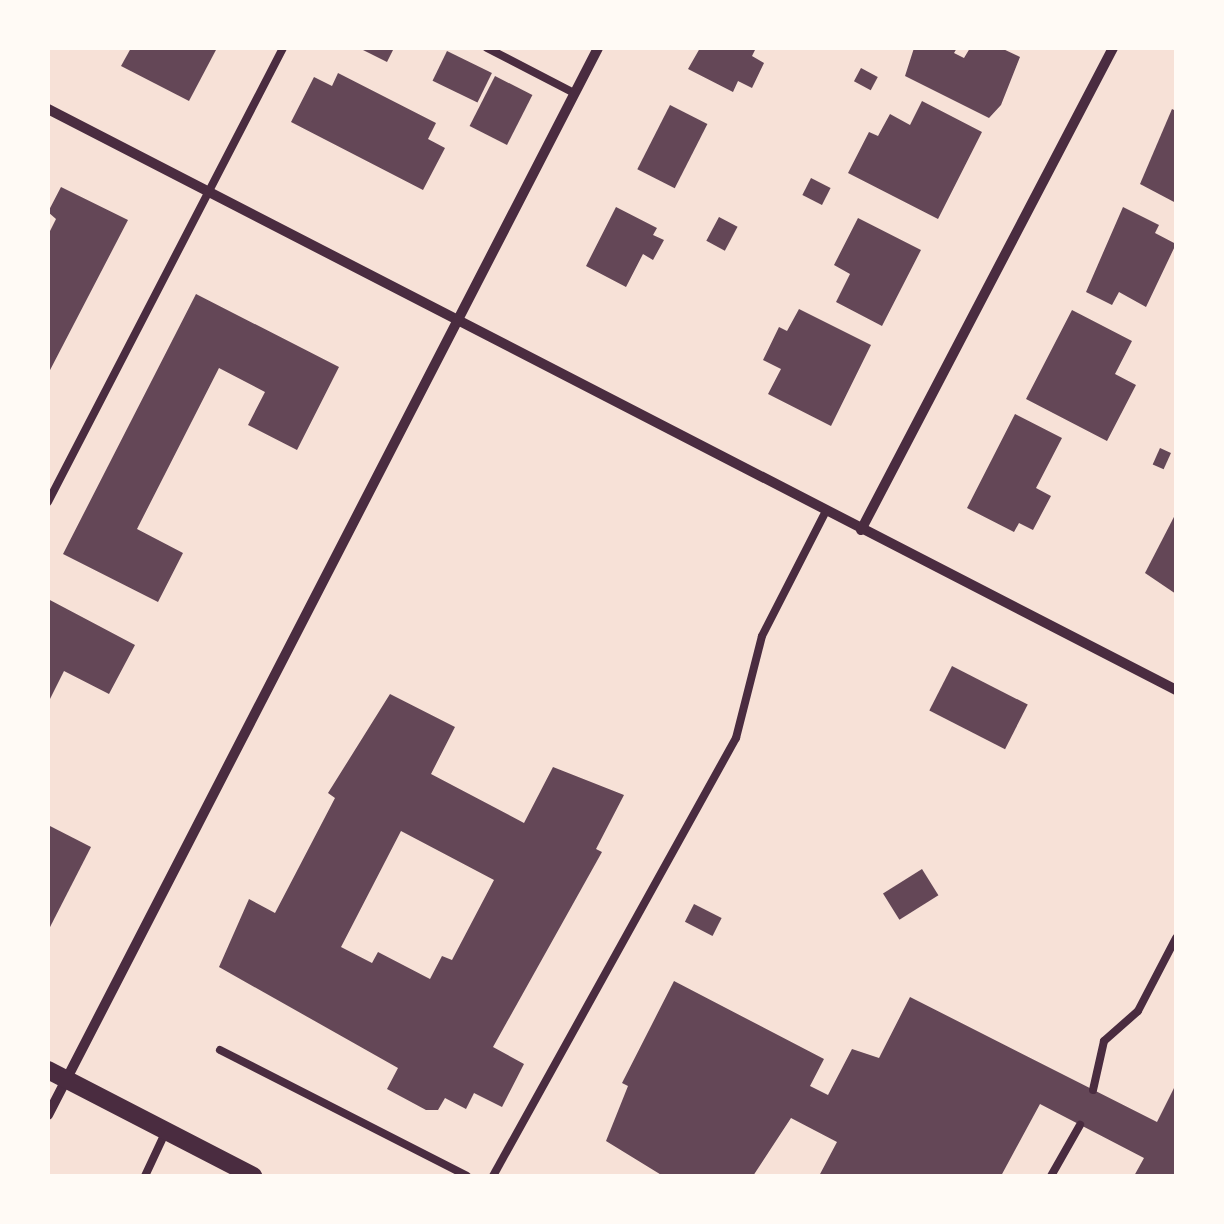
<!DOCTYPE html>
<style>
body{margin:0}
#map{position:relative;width:1224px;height:1224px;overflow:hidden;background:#f7e1d7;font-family:"Open Sans",sans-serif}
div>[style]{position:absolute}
.building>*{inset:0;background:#644757;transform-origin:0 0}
.service>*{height:8px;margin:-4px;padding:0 4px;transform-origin:4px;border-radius:4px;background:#4a2c40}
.minor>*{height:10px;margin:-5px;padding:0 5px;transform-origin:5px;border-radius:5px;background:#4a2c40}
.tertiary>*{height:18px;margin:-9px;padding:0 9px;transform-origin:9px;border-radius:9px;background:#4a2c40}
span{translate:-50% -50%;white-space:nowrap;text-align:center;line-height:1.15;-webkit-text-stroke:9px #fffaf5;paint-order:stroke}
.frame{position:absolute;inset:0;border:50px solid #fffaf5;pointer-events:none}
</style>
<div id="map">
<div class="building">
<div style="clip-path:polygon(131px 48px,217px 48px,189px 101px,121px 66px)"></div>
<div style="clip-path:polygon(359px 48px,394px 48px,387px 62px)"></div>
<div style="clip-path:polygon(700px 48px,756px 48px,752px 56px,764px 63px,752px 88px,738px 81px,733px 92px,688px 69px)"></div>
<div style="clip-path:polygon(914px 48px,957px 48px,954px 53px,964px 58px,970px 48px,1001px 48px,1020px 57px,1001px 105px,989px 118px,905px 76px)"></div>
<div style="left:447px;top:51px;width:50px;height:33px;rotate:26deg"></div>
<div style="left:861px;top:68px;width:19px;height:15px;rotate:28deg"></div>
<div style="clip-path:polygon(338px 73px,436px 123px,428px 139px,445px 148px,423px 190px,291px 122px,314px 77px,332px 86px)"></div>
<div style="left:495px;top:76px;width:42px;height:56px;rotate:27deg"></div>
<div style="clip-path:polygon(922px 101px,982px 132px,938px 219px,848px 173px,869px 132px,878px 136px,890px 114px,910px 125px)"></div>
<div style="left:670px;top:105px;width:42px;height:72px;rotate:27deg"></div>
<div style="clip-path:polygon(1172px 109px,1176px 111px,1176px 203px,1140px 184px)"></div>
<div style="left:811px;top:178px;width:22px;height:19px;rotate:27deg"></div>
<div style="clip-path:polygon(61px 187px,128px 220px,48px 374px,48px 235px,56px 219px,48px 212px)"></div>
<div style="clip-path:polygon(616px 207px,657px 228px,653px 235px,664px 240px,653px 260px,643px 254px,626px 287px,586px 266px)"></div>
<div style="clip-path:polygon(1123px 207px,1159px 225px,1155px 233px,1176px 244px,1146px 307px,1119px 292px,1112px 305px,1086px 292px)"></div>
<div style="left:719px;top:217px;width:21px;height:27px;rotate:28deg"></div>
<div style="clip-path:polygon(858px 218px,921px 250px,882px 326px,836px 302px,850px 274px,834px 265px)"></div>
<div style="clip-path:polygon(196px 294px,339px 367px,297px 450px,248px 425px,265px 392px,219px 368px,137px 529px,183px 553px,158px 602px,63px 554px)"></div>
<div style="clip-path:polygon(799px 309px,871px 345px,831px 426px,768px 394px,781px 369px,763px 360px,779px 327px,787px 331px)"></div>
<div style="clip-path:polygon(1072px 310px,1132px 341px,1115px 374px,1136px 385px,1107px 441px,1026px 399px)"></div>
<div style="clip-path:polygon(1015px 414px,1062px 438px,1036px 488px,1051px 496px,1033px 530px,1019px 523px,1014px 532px,967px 508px)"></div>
<div style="left:1160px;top:448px;width:12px;height:18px;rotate:24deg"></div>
<div style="clip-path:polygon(1176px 513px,1176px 594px,1145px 573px)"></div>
<div style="clip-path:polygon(48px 599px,135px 645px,109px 694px,64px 671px,48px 703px)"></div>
<div style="left:952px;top:666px;width:85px;height:50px;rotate:27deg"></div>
<div style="clip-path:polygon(evenodd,390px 694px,455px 727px,431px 774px,524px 823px,553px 767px,624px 795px,596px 849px,602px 852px,493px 1047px,524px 1064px,502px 1107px,474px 1093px,466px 1109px,445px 1098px,438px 1110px,426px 1110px,387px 1089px,398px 1068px,219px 967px,249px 899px,275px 913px,335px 798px,328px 793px,390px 694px,401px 831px,494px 880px,452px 960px,442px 956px,430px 979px,378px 952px,372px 963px,341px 947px,401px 831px)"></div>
<div style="clip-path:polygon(48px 825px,91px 847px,48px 931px)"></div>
<div style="left:922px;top:869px;width:31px;height:46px;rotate:58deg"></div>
<div style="left:694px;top:904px;width:31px;height:20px;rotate:27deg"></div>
<div style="clip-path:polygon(674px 981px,824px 1059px,810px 1086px,828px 1095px,852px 1049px,879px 1058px,910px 997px,1157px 1122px,1176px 1084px,1176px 1176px,1134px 1176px,1144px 1158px,1040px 1104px,1001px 1176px,819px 1176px,837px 1142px,791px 1118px,753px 1176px,663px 1176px,606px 1141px,628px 1086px,622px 1083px)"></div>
</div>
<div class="service">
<div style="left:487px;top:48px;width:98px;rotate:27.3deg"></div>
<div style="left:48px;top:502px;width:511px;rotate:-62.63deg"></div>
<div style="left:220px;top:1050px;width:277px;rotate:27deg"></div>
<div style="left:1093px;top:1090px;width:50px;rotate:-77.3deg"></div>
<div style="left:1104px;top:1041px;width:45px;rotate:-41.4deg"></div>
<div style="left:1138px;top:1011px;width:82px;rotate:-62.5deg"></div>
<div style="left:145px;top:1176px;width:50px;rotate:-65deg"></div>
<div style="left:493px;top:1176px;width:501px;rotate:-60.98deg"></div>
<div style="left:736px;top:738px;width:105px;rotate:-75.7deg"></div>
<div style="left:762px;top:636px;width:140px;rotate:-62.9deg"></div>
<div style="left:1051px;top:1176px;width:59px;rotate:-60.4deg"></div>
</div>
<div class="minor">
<div style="left:48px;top:109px;width:1269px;rotate:27.25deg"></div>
<div style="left:861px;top:530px;width:544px;rotate:-62.4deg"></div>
<div style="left:48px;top:1115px;width:1200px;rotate:-62.73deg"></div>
</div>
<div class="tertiary">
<div style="left:48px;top:1070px;width:231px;rotate:27.3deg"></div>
</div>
<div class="frame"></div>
</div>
